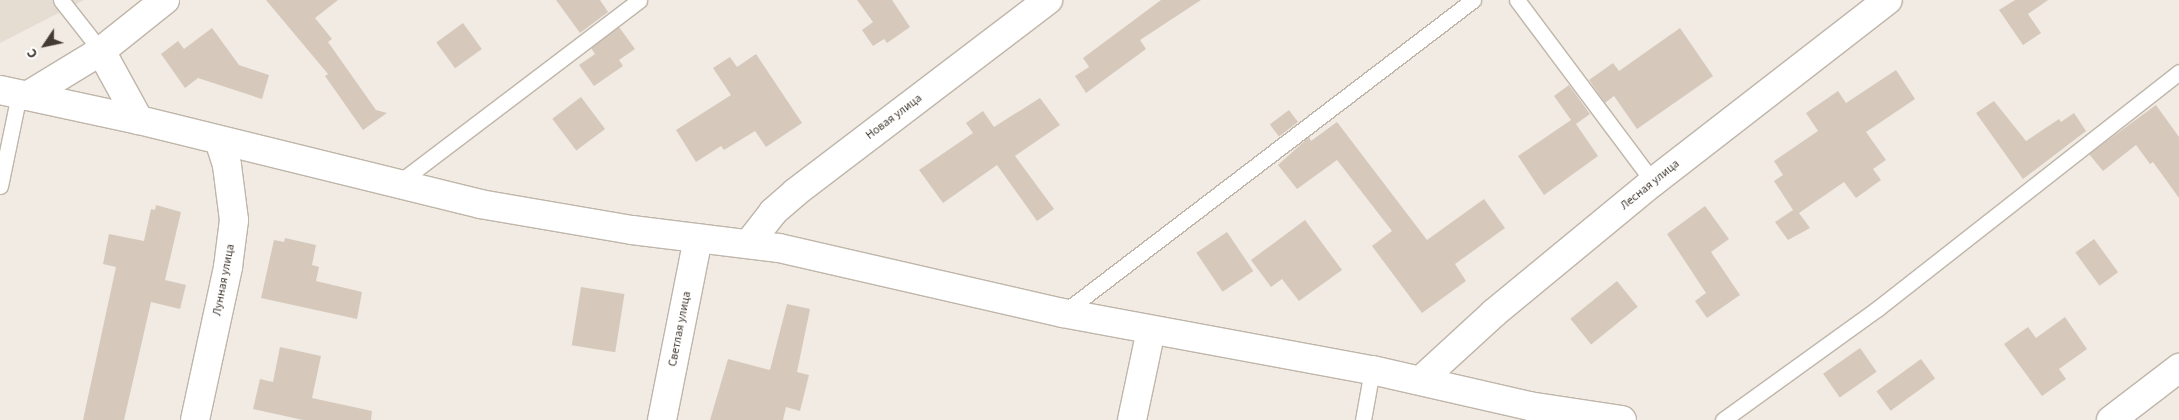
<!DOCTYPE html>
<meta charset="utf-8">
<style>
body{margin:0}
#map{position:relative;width:2179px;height:420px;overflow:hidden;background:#f1ebe3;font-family:"Source Sans 3",sans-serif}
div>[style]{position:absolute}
.residential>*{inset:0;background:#e5ddd1}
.building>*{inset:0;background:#d6c9bc;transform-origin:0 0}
.roads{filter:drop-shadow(1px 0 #bfb5a9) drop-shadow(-1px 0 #bfb5a9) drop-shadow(0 1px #bfb5a9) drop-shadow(0 -1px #bfb5a9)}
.lane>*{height:15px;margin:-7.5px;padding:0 7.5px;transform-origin:7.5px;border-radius:7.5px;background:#fff}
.street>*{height:28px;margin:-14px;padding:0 14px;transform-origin:14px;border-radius:14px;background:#fff}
span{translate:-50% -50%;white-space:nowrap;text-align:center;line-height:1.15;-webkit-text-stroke:4px #fff;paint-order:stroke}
.street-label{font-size:12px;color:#433b33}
.north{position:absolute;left:20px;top:20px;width:50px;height:50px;-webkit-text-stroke:4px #fff;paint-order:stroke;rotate:236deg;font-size:14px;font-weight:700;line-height:20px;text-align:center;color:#433b33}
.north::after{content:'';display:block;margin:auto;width:18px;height:22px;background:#433b33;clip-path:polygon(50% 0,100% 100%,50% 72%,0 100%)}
</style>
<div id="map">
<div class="residential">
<div style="clip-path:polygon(0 0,84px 0,0 43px)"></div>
</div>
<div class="building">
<div style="clip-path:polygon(266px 0,338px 0,315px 18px,332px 39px,328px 42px,376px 110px,387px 113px,363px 130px,325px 76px,328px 74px)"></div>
<div style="clip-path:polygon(556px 0,600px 0,608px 12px,580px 33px)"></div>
<div style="clip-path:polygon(857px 0,892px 0,910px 27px,887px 43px,884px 39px,873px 46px,862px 30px,873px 22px)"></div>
<div style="clip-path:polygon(1161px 0,1201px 0,1140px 40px,1146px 49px,1086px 93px,1075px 76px,1089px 67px,1083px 58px)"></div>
<div style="clip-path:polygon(2015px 0,2048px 0,2028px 14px,2041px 33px,2023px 45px,1999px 10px)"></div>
<div style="left:463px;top:23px;width:32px;height:33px;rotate:54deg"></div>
<div style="clip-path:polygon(619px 27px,635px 49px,619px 60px,623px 66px,594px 86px,579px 65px,595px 54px,591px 48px)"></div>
<div style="clip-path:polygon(212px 28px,239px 65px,269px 75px,262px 99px,198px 78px,185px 88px,161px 54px,178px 41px,184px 49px)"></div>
<div style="clip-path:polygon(1680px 28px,1713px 76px,1637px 129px,1614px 96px,1605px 103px,1589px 80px,1613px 63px,1619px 71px)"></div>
<div style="clip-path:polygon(756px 54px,802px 123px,766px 147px,755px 131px,724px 150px,721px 146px,696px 162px,676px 130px,731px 95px,713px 68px,730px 57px,737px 67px)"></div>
<div style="clip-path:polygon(1896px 70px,1915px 99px,1866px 132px,1886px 160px,1873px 169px,1881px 180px,1856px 198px,1844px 182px,1799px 213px,1810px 228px,1788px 240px,1775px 222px,1793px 210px,1774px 181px,1783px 175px,1774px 161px,1818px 131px,1806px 113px,1838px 91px,1846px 103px)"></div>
<div style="clip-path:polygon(1569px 85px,1590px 114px,1576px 124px,1598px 156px,1544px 195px,1518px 156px,1571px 120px,1554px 96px)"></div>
<div style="left:581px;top:97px;width:40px;height:36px;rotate:53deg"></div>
<div style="clip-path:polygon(1040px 98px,1060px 125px,1015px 156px,1054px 209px,1037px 221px,997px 165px,943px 203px,919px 170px,973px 133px,966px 123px,983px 111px,994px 127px)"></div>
<div style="clip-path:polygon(1994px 101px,2026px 141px,2059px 119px,2061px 122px,2074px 113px,2086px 131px,2023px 179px,1976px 113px)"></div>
<div style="clip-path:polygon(2156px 105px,2179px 137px,2179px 198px,2153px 162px,2150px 164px,2136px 145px,2103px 171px,2089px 154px)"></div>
<div style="left:1289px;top:110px;width:15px;height:24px;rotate:53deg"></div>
<div style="clip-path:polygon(1337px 122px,1427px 240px,1484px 199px,1505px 228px,1455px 264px,1466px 281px,1422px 313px,1372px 246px,1392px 231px,1337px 160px,1297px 189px,1278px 165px,1309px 137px,1311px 141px)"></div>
<div style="clip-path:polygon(156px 205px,181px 212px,165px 280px,186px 285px,180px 309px,151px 302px,124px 420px,83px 420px,116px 267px,103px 264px,109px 234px,144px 241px,151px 209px,155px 210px)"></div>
<div style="clip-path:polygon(1705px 206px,1729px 239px,1711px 252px,1740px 295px,1707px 318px,1695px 301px,1706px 293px,1667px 234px)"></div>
<div style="clip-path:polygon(1305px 220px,1342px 270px,1299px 301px,1282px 279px,1271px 287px,1251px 260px)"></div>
<div style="left:1227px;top:232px;width:47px;height:37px;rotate:56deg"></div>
<div style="clip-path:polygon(285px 238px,316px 245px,312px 265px,319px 267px,316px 281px,362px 292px,357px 319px,261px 298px,274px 240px,284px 242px)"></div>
<div style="left:2094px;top:239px;width:41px;height:23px;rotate:54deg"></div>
<div style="left:1617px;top:281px;width:33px;height:60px;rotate:51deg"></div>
<div style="left:581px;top:287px;width:44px;height:59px;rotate:9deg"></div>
<div style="clip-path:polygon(787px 304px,810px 309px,797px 372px,809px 375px,800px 411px,786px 407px,783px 420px,710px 420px,728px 359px,770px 370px)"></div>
<div style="clip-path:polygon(2065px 317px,2087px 349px,2059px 369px,2066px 379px,2042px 396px,2004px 344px,2028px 327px,2036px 338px)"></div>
<div style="clip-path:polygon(280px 347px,321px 356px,312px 398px,372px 411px,371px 420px,303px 420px,253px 409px,260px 379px,273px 382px)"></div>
<div style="left:1860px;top:348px;width:29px;height:45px;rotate:55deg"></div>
<div style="left:1921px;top:359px;width:24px;height:55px;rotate:54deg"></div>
</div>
<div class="roads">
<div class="lane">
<div style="left:61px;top:0;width:65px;rotate:51.9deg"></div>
<div style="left:1517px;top:0;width:227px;rotate:53.2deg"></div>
<div style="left:397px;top:184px;width:304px;rotate:-37.2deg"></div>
<div style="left:0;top:186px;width:94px;rotate:-78.3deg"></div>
<div style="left:1063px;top:313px;width:516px;rotate:-37.36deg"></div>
<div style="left:1363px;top:420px;width:51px;rotate:-79.8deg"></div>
<div style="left:1723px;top:420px;width:190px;rotate:-35.8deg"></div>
<div style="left:1877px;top:309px;width:384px;rotate:-38.1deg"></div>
</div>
<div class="street">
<div style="left:101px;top:51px;width:79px;rotate:61.2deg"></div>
<div style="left:0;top:90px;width:142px;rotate:12.2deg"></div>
<div style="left:139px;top:120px;width:351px;rotate:13.8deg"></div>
<div style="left:480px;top:204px;width:154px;rotate:9.7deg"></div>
<div style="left:632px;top:230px;width:148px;rotate:7deg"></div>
<div style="left:779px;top:248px;width:291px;rotate:12.9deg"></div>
<div style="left:1063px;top:313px;width:314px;rotate:10.5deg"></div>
<div style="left:1372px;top:370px;width:161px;rotate:12.9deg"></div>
<div style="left:1529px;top:406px;width:94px;rotate:8.6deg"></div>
<div style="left:27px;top:96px;width:87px;rotate:-31.3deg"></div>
<div style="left:101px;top:51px;width:82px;rotate:-38.6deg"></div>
<div style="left:749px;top:243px;width:39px;rotate:-52deg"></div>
<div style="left:773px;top:212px;width:30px;rotate:-41deg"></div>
<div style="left:796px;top:192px;width:317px;rotate:-37.3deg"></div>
<div style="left:1421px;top:380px;width:99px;rotate:-42.5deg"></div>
<div style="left:1494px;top:313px;width:206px;rotate:-39.5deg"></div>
<div style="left:1653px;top:182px;width:297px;rotate:-37.8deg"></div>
<div style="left:195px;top:420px;width:157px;rotate:-77.8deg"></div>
<div style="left:228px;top:267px;width:47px;rotate:-82.7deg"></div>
<div style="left:234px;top:220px;width:55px;rotate:-97.3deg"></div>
<div style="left:227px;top:165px;width:26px;rotate:-108deg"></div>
<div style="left:662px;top:420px;width:185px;rotate:-78.8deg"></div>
<div style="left:1132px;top:420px;width:92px;rotate:-78.1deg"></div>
<div style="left:2111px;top:420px;width:86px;rotate:-37.4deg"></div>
</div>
</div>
<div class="street-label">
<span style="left:894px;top:117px;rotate:-37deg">Новая улица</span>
<span style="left:1650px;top:185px;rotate:-39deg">Лесная улица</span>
<span style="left:224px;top:280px;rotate:-79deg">Лунная улица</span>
<span style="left:680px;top:329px;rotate:-79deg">Светлая улица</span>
</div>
<div class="north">С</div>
</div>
